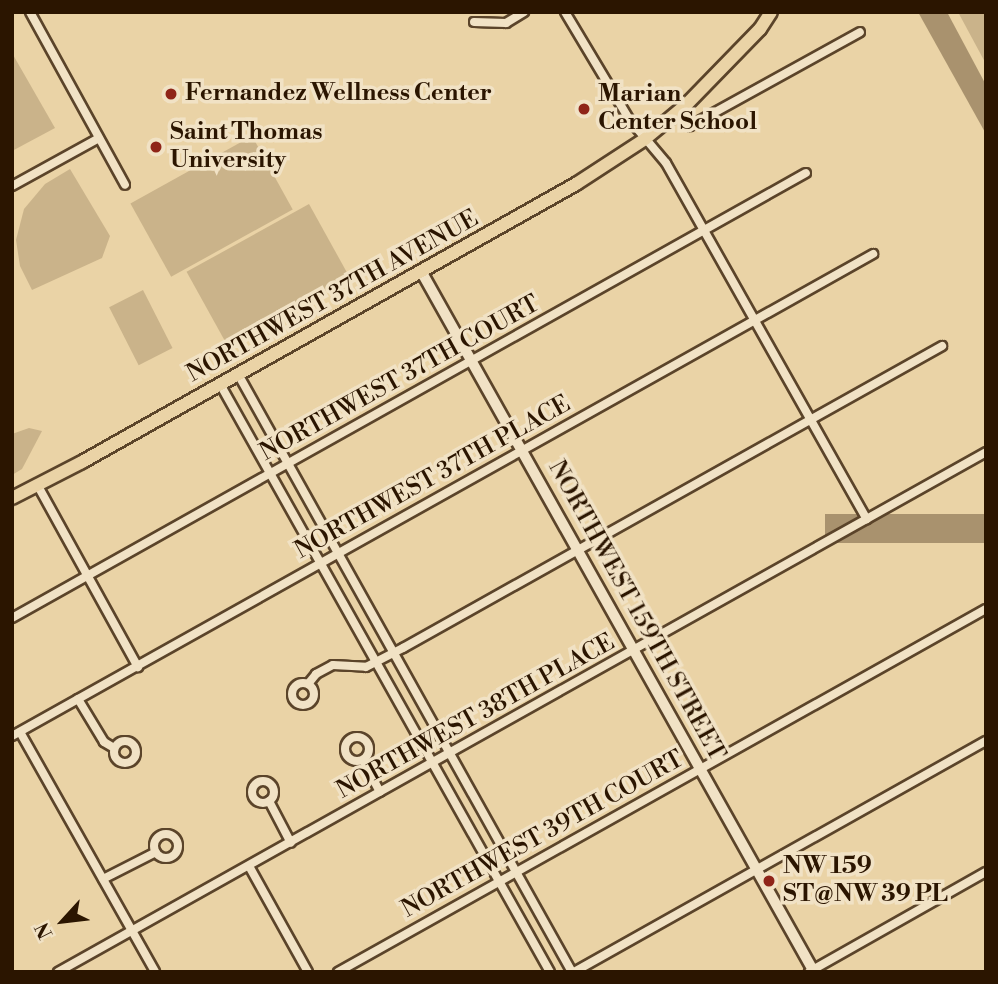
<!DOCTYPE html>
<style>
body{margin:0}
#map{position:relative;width:998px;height:984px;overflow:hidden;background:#ead3a6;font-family:"Libre Bodoni",serif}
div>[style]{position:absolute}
.green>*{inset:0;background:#cab38a;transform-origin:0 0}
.water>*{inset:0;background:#a9926e;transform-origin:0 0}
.roads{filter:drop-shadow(2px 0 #5b442a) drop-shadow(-2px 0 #5b442a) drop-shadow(0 2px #5b442a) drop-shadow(0 -2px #5b442a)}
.minor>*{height:8px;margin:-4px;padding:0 4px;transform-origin:4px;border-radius:4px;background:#f1e2c5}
.minor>.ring{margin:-4px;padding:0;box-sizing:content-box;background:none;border:8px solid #f1e2c5;border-radius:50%}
.tertiary>*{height:10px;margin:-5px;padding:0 5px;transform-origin:5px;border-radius:5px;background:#f1e2c5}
.primary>*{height:12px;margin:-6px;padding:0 6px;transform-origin:6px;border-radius:6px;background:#ead3a6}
.dots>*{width:19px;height:19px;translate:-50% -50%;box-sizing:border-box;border:4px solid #f1e2c5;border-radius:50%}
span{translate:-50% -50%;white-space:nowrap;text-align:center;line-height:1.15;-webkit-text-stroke:7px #f1e2c5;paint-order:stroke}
.poi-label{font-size:24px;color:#2b1500;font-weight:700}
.left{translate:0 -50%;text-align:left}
.street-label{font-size:24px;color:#2b1500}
.frame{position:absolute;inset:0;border:14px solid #2b1500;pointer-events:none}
.north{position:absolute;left:28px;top:886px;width:70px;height:70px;-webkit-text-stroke:5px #f1e2c5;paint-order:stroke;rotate:243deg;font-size:19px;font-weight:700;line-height:28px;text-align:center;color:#2b1500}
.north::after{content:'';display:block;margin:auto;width:24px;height:32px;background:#2b1500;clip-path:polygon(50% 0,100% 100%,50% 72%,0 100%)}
</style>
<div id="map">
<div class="green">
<div style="clip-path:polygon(958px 12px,986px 12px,986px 64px)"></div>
<div style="clip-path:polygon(12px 53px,55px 128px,12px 151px)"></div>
<div style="left:252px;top:136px;width:84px;height:139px;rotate:61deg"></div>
<div style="clip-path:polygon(70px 169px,110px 236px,102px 258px,32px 290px,20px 266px,16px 240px,24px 209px,45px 184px)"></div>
<div style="left:309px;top:204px;width:84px;height:140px;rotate:61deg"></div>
<div style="left:143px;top:290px;width:65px;height:38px;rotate:63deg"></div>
<div style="clip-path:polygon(29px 428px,42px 431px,22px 469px,12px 475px,12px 434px)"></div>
</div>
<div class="water">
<div style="clip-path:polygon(918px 12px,947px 12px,986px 85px,986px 134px)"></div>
<div style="left:986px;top:514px;width:29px;height:161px;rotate:90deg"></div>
</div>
<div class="roads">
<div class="minor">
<div style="left:30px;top:12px;width:197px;rotate:61.2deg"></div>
<div style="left:565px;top:12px;width:125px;rotate:59.1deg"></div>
<div style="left:629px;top:119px;width:57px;rotate:49.9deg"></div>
<div style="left:666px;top:163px;width:409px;rotate:60.6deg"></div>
<div style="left:474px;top:22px;width:32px;rotate:2deg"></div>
<div style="left:506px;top:23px;width:21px;rotate:-31deg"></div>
<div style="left:676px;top:113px;width:19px;rotate:43deg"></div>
<div style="left:690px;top:126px;width:194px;rotate:-28.9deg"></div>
<div style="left:12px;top:186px;width:99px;rotate:-28.9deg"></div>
<div style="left:238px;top:374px;width:685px;rotate:60.82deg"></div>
<div style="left:220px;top:384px;width:674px;rotate:60.7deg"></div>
<div style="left:38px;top:486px;width:207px;rotate:61.1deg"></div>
<div style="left:12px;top:618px;width:910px;rotate:-29.27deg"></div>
<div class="ring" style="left:292px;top:683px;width:14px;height:14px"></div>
<div style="left:308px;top:684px;width:13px;rotate:-51deg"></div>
<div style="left:316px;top:674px;width:19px;rotate:-28deg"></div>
<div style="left:333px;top:665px;width:33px;rotate:3deg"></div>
<div style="left:366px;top:667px;width:42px;rotate:-27.2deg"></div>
<div style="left:403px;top:648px;width:618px;rotate:-29.26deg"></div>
<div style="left:78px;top:699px;width:50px;rotate:58.8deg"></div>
<div style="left:104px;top:742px;width:12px;rotate:31deg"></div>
<div style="left:20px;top:732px;width:275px;rotate:60.6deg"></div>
<div style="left:12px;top:736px;width:987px;rotate:-29.24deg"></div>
<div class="ring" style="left:345px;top:737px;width:16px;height:16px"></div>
<div class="ring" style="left:114px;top:741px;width:14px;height:14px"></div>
<div style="left:363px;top:760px;width:36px;rotate:62deg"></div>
<div class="ring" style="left:252px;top:781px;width:14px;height:14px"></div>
<div style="left:269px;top:801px;width:47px;rotate:62.4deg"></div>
<div class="ring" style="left:154px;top:834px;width:16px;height:16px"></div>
<div style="left:249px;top:866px;width:121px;rotate:60.9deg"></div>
<div style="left:103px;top:879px;width:59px;rotate:-27deg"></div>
<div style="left:58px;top:972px;width:1064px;rotate:-29.26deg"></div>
<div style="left:338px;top:972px;width:743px;rotate:-29.26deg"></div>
<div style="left:574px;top:972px;width:472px;rotate:-29.3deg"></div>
<div style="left:809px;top:972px;width:203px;rotate:-29.5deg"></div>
</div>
<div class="tertiary">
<div style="left:421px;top:271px;width:804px;rotate:60.72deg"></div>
</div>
<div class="primary">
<div style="left:12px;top:498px;width:79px;rotate:-27.2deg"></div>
<div style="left:82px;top:462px;width:567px;rotate:-29.37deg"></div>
<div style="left:576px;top:184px;width:82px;rotate:-33.1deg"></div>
<div style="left:645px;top:139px;width:53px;rotate:-39.7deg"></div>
<div style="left:686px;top:105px;width:106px;rotate:-45.8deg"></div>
<div style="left:760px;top:29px;width:20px;rotate:-57deg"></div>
</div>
</div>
<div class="dots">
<div style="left:171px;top:94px;background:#8f2418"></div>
<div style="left:584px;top:109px;background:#8f2418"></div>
<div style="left:156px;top:147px;background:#8f2418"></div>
<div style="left:769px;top:881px;background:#8f2418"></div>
</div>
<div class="poi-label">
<span class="left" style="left:185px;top:94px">Fernandez Wellness Center</span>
<span class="left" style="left:598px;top:109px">Marian<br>Center School</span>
<span class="left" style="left:170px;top:147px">Saint Thomas<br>University</span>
<span class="left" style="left:783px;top:881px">NW 159<br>ST@NW 39 PL</span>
</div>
<div class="street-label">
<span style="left:333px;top:297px;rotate:-29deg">NORTHWEST 37TH AVENUE</span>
<span style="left:400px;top:379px;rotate:-29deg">NORTHWEST 37TH COURT</span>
<span style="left:433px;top:478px;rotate:-29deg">NORTHWEST 37TH PLACE</span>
<span style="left:636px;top:611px;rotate:61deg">NORTHWEST 159TH STREET</span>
<span style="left:476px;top:717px;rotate:-29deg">NORTHWEST 38TH PLACE</span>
<span style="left:543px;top:835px;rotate:-29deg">NORTHWEST 39TH COURT</span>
</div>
<div class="frame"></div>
<div class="north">N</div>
</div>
